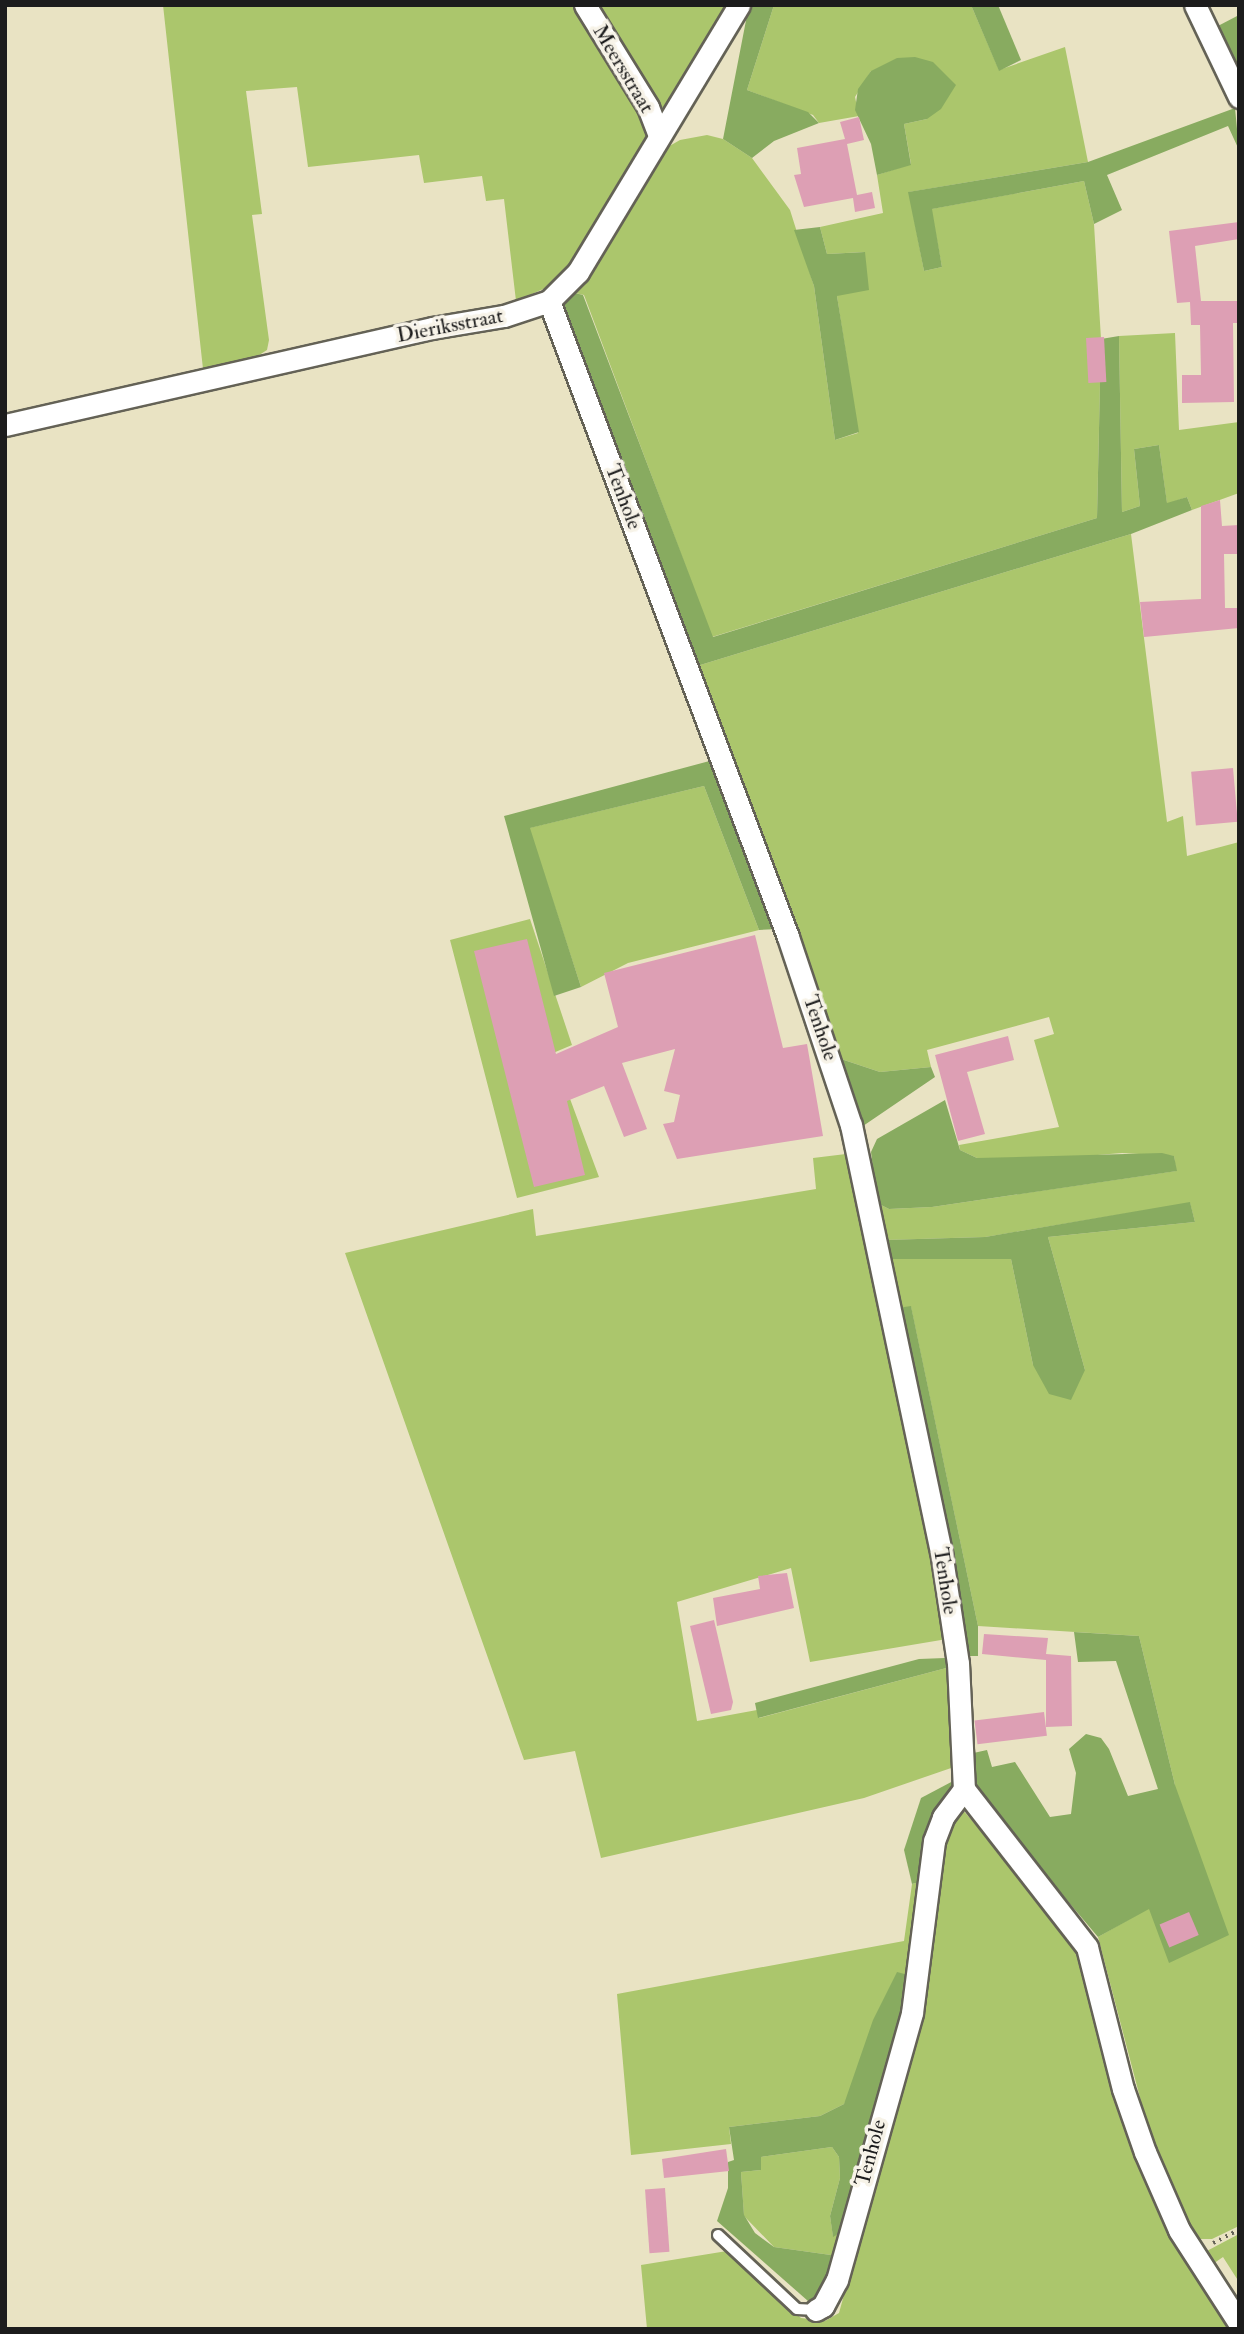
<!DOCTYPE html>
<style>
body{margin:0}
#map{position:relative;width:1244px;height:2334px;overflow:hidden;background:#e9e3c3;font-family:"IM FELL Double Pica",serif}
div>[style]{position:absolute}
.green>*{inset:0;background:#abc66c}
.forest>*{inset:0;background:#88ab60}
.building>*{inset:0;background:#dd9fb4;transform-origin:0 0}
.path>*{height:3.5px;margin-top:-1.75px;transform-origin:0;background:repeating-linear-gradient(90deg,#646256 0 2px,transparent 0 7px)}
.roads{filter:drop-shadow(2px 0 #646256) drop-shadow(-2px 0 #646256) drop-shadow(0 2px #646256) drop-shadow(0 -2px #646256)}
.lane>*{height:10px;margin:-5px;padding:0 5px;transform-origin:5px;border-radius:5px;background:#fff}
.street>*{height:21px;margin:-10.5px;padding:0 10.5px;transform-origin:10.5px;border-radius:10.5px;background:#fff}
span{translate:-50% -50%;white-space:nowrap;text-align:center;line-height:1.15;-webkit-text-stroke:7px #f7f3e8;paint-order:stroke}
.street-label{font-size:21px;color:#1c1c1c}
.frame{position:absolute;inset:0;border:7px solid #1c1c1c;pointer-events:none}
</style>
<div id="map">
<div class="green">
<div style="clip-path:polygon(163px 5px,579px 5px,641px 104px,647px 132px,642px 149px,557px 283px,516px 301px,504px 199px,486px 201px,482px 176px,424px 183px,419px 155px,308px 167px,297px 87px,246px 91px,262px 214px,252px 215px,269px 340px,267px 350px,256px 357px,203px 369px)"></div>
<div style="clip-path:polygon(598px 5px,733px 5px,665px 109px,657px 104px)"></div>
<div style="clip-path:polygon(774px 5px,971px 5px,999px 70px,1065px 47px,1088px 162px,909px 192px,924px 271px,942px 267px,931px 209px,1084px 181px,1094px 224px,1101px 339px,1097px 518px,712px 637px,584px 295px,571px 292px,666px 148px,680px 140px,707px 135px,723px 139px,752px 158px,790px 210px,814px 286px,835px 440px,858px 433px,837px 296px,864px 252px,827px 254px,820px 227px,883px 213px,877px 175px,911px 164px,904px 124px,927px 119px,871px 71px,855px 97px,859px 116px,819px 123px,813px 115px,747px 90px)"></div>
<div style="clip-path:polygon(1175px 333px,1179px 430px,1239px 422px,1239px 493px,1192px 510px,1187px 497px,1167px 504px,1159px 445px,1134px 449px,1140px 506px,1122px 512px,1119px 336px)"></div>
<div style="clip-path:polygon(1131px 534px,1167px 822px,1183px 816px,1187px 856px,1239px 842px,1239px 2226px,1212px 2239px,1199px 2239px,1190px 2231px,1149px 2132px,1098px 1937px,1149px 1908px,1175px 1785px,1139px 1636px,978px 1626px,911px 1307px,898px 1308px,888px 1259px,1011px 1259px,1033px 1365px,1085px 1370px,1048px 1237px,1195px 1222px,1190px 1203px,985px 1237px,884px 1240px,877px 1203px,889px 1209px,932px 1207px,1176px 1171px,1174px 1156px,1122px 1153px,1036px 1160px,977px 1158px,960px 1150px,959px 1145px,1059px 1127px,1034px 1040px,1054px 1034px,1049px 1017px,927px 1050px,931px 1067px,880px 1072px,841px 1059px,697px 666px)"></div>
<div style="clip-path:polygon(704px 786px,759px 930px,628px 963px,581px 987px,529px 828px)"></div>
<div style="clip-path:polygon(530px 919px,572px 1045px,553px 1053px,599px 1177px,517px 1198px,450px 940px)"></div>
<div style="clip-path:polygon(846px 1154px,947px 1639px,810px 1662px,791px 1568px,677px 1602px,697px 1721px,757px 1710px,759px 1718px,950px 1667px,954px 1767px,864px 1798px,601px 1858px,575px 1751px,524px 1760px,345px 1253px,533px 1209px,536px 1236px,816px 1189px,813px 1158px)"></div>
<div style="clip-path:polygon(961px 1808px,1074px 1937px,1164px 2219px,1196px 2278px,1232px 2329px,647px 2329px,641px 2265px,727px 2251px,801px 2318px,825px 2321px,839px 2313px,855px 2255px,938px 1845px,951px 1812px)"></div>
<div style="clip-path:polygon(923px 1881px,916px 1977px,844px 2104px,820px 2116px,729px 2127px,731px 2144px,631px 2155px,617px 1994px,904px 1941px,912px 1884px)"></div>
<div style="clip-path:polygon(832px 2147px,839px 2157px,840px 2178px,830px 2216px,833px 2236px,845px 2230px,838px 2256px,774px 2247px,744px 2216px,741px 2172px,761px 2170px,761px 2157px)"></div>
<div style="clip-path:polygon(1239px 2234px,1239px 2282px,1223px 2257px,1210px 2266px,1203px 2253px)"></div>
</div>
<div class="forest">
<div style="clip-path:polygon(749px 5px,774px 5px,747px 90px,808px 112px,819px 123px,774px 141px,752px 158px,723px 139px)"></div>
<div style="clip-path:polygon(971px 5px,998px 5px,1021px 60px,999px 71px)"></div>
<div style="clip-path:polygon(1239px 15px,1239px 78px,1216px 27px)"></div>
<div style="clip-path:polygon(915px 57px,933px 62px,956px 85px,941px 109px,927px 119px,904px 124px,911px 165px,877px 175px,871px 144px,855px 110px,858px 89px,871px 71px,897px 58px)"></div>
<div style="clip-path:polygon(1235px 108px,1239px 150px,1228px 126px,1107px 175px,1122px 210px,1094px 224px,1084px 181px,932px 209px,942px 267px,924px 271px,908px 192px,1088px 162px)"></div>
<div style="clip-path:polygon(820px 227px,827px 254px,865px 252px,869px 290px,837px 296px,859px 432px,835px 440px,814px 286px,794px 230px)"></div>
<div style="clip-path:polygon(571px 292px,583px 295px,713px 637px,1097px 518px,1101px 339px,1119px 336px,1122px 512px,1140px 506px,1134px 449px,1159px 445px,1167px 503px,1187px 497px,1192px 510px,1131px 534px,697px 666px,558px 302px)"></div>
<div style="clip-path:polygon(717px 759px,778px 929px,759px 930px,704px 786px,530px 828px,581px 987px,554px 996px,504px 816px)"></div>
<div style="clip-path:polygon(841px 1059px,880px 1072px,931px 1067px,935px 1077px,863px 1126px)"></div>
<div style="clip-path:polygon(945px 1100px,960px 1150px,977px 1158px,1162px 1153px,1174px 1156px,1177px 1171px,932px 1207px,889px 1209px,877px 1203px,871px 1152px,877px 1139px)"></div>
<div style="clip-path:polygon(1190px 1202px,1195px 1222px,1048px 1237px,1085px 1370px,1071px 1400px,1049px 1394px,1033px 1365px,1011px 1259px,888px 1259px,884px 1240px,985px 1237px)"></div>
<div style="clip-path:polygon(911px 1306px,978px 1626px,978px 1656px,964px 1656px,898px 1308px)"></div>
<div style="clip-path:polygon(1074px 1632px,1139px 1636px,1175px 1785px,1229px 1935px,1169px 1963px,1149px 1909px,1098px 1937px,996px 1816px,973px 1780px,969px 1754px,987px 1750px,992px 1767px,1015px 1762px,1050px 1817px,1071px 1814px,1076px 1773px,1069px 1749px,1086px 1734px,1101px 1738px,1109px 1749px,1128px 1796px,1158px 1789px,1116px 1661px,1078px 1662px)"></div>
<div style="clip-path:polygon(945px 1658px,950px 1667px,758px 1718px,755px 1703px,919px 1659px)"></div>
<div style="clip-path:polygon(955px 1780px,923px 1881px,912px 1884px,904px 1850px,921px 1798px)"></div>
<div style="clip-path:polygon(897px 1972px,916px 1977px,845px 2230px,833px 2237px,830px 2216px,840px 2178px,839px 2157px,832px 2147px,761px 2157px,761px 2170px,741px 2172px,744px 2215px,755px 2233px,774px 2247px,838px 2256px,815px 2299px,808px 2301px,717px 2221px,728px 2188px,728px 2162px,734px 2160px,729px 2127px,820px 2116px,844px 2104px,873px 2020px)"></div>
</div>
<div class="building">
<div style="clip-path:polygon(859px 117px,864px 140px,847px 144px,857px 195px,872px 192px,875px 208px,855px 212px,853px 198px,804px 207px,794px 175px,801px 174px,797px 148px,845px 139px,840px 122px)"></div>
<div style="clip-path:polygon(1239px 222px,1239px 239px,1195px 246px,1201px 301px,1239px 301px,1239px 323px,1233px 323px,1234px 402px,1182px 403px,1182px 375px,1201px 375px,1200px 325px,1191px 325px,1190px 302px,1177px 303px,1169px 231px)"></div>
<div style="left:1104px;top:337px;width:45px;height:18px;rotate:87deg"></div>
<div style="clip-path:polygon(1220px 500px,1222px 526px,1239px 525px,1239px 554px,1224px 554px,1225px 608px,1239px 608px,1239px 628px,1144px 637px,1140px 602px,1201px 599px,1201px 506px)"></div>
<div style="left:1233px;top:768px;width:54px;height:42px;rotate:85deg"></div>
<div style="clip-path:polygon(755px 935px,783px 1048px,807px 1044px,823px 1136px,677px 1159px,663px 1124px,674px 1122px,680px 1095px,664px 1091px,675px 1049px,622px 1063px,647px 1129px,624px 1137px,604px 1086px,567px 1101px,585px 1175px,534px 1187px,474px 951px,527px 939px,556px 1054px,618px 1027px,604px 973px)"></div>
<div style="clip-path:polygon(1008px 1036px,1014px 1060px,967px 1072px,985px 1134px,958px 1141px,935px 1055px)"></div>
<div style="clip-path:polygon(787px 1573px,794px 1608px,717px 1626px,713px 1598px,760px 1589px,758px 1576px)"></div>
<div style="clip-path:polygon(714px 1620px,733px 1702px,731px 1710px,711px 1714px,690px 1626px)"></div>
<div style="clip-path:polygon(984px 1634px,1048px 1638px,1046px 1654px,1071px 1656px,1072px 1726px,1046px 1727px,1046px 1660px,982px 1654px)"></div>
<div style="left:1044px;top:1712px;width:24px;height:70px;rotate:83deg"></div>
<div style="left:1189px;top:1912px;width:25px;height:32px;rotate:67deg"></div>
<div style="clip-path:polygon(726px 2149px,729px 2171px,664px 2178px,662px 2159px)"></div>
<div style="left:665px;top:2188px;width:64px;height:20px;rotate:86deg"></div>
</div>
<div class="path">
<div style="left:1213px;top:2243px;width:29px;rotate:-27deg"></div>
</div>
<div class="roads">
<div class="lane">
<div style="left:718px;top:2235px;width:108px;rotate:43.1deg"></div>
<div style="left:797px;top:2309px;width:19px;rotate:3deg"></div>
</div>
<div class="street">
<div style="left:585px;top:5px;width:120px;rotate:58.3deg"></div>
<div style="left:648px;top:107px;width:30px;rotate:69deg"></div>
<div style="left:1195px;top:5px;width:102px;rotate:64.4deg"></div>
<div style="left:549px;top:301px;width:679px;rotate:69.4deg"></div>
<div style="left:788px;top:937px;width:198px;rotate:71.5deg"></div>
<div style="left:851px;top:1125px;width:435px;rotate:78.1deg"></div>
<div style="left:941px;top:1551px;width:113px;rotate:81.4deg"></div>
<div style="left:958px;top:1663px;width:126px;rotate:87.3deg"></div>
<div style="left:964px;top:1789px;width:200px;rotate:52.1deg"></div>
<div style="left:1087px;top:1947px;width:146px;rotate:75.8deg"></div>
<div style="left:1123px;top:2089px;width:67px;rotate:70.8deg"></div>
<div style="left:1145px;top:2152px;width:85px;rotate:66.4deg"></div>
<div style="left:1179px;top:2230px;width:111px;rotate:57.2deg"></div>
<div style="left:5px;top:425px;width:438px;rotate:-12.8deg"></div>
<div style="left:432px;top:328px;width:73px;rotate:-9.5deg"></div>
<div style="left:504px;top:316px;width:47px;rotate:-18.4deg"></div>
<div style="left:549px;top:301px;width:41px;rotate:-45deg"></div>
<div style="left:578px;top:272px;width:312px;rotate:-58.9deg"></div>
<div style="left:816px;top:2310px;width:8px;rotate:-30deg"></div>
<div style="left:823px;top:2306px;width:30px;rotate:-62deg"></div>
<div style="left:837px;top:2280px;width:277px;rotate:-74.3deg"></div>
<div style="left:912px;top:2013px;width:173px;rotate:-82.7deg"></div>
<div style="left:934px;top:1841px;width:26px;rotate:-69deg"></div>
<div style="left:943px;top:1817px;width:35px;rotate:-53deg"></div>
</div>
</div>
<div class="street-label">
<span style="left:623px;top:69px;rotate:59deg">Meersstraat</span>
<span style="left:450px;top:326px;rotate:-11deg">Dieriksstraat</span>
<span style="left:623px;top:497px;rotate:69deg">Tenhole</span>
<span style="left:820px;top:1028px;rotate:71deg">Tenhole</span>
<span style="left:945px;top:1581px;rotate:81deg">Tenhole</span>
<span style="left:871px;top:2153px;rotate:-75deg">Tenhole</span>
</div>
<div class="frame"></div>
</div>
